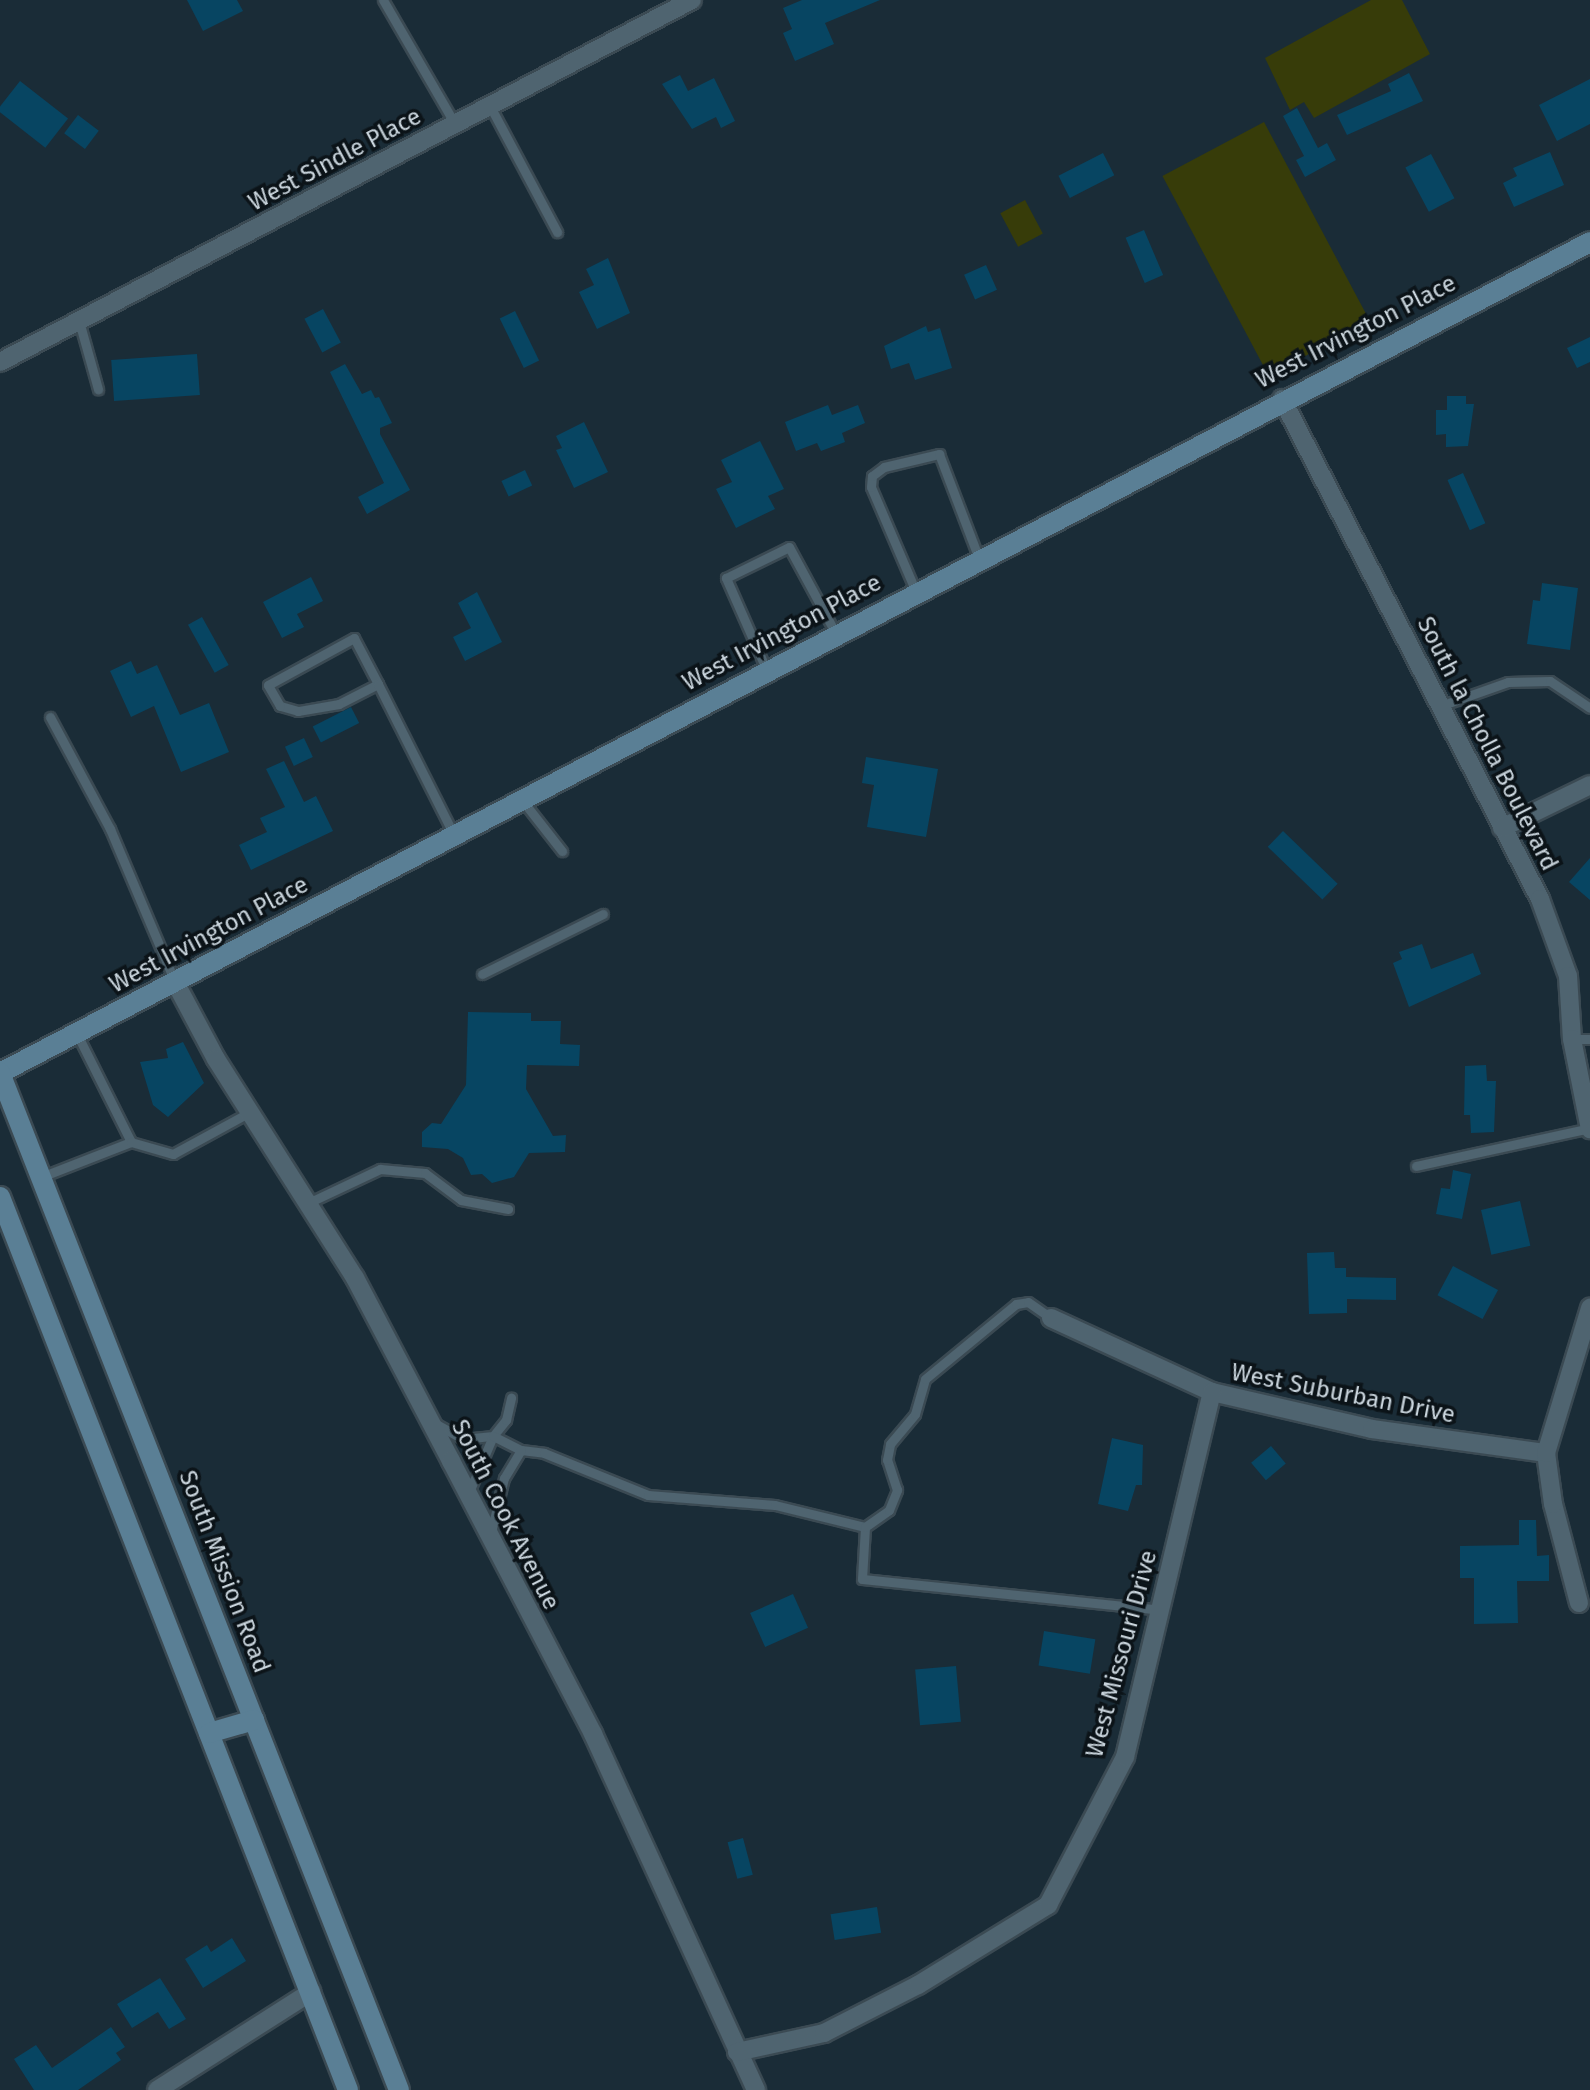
<!DOCTYPE html>
<style>
body{margin:0}
#map{position:relative;width:1590px;height:2090px;overflow:hidden;background:#1a2c37;font-family:"Fira Sans",sans-serif}
div>[style]{position:absolute}
.green>*{inset:0;background:#373c09;transform-origin:0 0}
.building>*{inset:0;background:#074562;transform-origin:0 0}
.roads{filter:drop-shadow(2px 0 #3b4a53) drop-shadow(-2px 0 #3b4a53) drop-shadow(0 2px #3b4a53) drop-shadow(0 -2px #3b4a53)}
.lane>*{height:9px;margin:-4.5px;padding:0 4.5px;transform-origin:4.5px;border-radius:4.5px;background:#4f6470}
.street>*{height:18px;margin:-9px;padding:0 9px;transform-origin:9px;border-radius:9px;background:#4f6470}
.secondary>*{height:20px;margin:-10px;padding:0 10px;transform-origin:10px;border-radius:10px;background:#5a7f95}
span{translate:-50% -50%;white-space:nowrap;text-align:center;line-height:1.15;-webkit-text-stroke:7px #0b1318;paint-order:stroke}
.street-label{font-size:24px;color:#cad5dd}
</style>
<div id="map">
<div class="green">
<div style="clip-path:polygon(1371px 0,1402px 0,1430px 54px,1314px 118px,1304px 102px,1290px 110px,1265px 58px)"></div>
<div style="left:1264px;top:122px;width:226px;height:115px;rotate:62deg"></div>
<div style="left:1025px;top:200px;width:38px;height:28px;rotate:62deg"></div>
</div>
<div class="building">
<div style="clip-path:polygon(187px 0,237px 0,243px 11px,203px 31px)"></div>
<div style="clip-path:polygon(802px 0,880px 0,825px 23px,834px 44px,795px 61px,783px 33px,792px 29px,783px 8px)"></div>
<div style="clip-path:polygon(1409px 73px,1423px 101px,1347px 135px,1337px 115px,1391px 91px,1388px 84px)"></div>
<div style="clip-path:polygon(680px 75px,688px 91px,714px 78px,735px 121px,721px 128px,716px 117px,692px 129px,662px 84px)"></div>
<div style="clip-path:polygon(1590px 79px,1590px 124px,1557px 141px,1539px 105px)"></div>
<div style="left:20px;top:81px;width:61px;height:37px;rotate:38deg"></div>
<div style="clip-path:polygon(1297px 108px,1318px 148px,1327px 143px,1336px 160px,1305px 177px,1296px 160px,1304px 156px,1283px 116px)"></div>
<div style="left:78px;top:115px;width:26px;height:23px;rotate:37deg"></div>
<div style="clip-path:polygon(1550px 152px,1564px 185px,1514px 207px,1503px 183px,1517px 176px,1513px 168px)"></div>
<div style="left:1103px;top:153px;width:25px;height:50px;rotate:63deg"></div>
<div style="left:1431px;top:154px;width:50px;height:29px;rotate:62deg"></div>
<div style="left:1144px;top:230px;width:49px;height:20px;rotate:67deg"></div>
<div style="clip-path:polygon(608px 258px,630px 313px,597px 329px,579px 292px,594px 285px,586px 269px)"></div>
<div style="left:986px;top:265px;width:27px;height:24px;rotate:66deg"></div>
<div style="left:323px;top:309px;width:38px;height:21px;rotate:62deg"></div>
<div style="left:515px;top:311px;width:55px;height:17px;rotate:64deg"></div>
<div style="clip-path:polygon(926px 326px,928px 332px,940px 328px,952px 368px,915px 380px,909px 363px,891px 369px,884px 346px)"></div>
<div style="clip-path:polygon(1590px 337px,1590px 362px,1577px 368px,1567px 348px)"></div>
<div style="left:197px;top:354px;width:41px;height:86px;rotate:86deg"></div>
<div style="clip-path:polygon(345px 364px,362px 394px,371px 390px,375px 398px,379px 397px,392px 423px,380px 428px,380px 434px,410px 490px,367px 514px,358px 497px,384px 483px,330px 372px)"></div>
<div style="clip-path:polygon(1447px 396px,1466px 396px,1466px 404px,1474px 404px,1468px 446px,1446px 447px,1446px 434px,1436px 435px,1436px 410px,1447px 410px)"></div>
<div style="clip-path:polygon(828px 405px,832px 415px,858px 405px,865px 423px,842px 433px,845px 442px,821px 451px,817px 443px,796px 451px,785px 422px)"></div>
<div style="clip-path:polygon(584px 422px,608px 472px,574px 488px,556px 450px,562px 448px,556px 436px)"></div>
<div style="clip-path:polygon(760px 441px,784px 489px,768px 496px,775px 509px,736px 528px,716px 489px,732px 482px,721px 460px)"></div>
<div style="left:525px;top:470px;width:17px;height:26px;rotate:65deg"></div>
<div style="left:1463px;top:473px;width:55px;height:17px;rotate:66deg"></div>
<div style="clip-path:polygon(311px 577px,323px 601px,297px 614px,304px 627px,282px 638px,263px 602px)"></div>
<div style="clip-path:polygon(1542px 583px,1578px 588px,1570px 650px,1527px 644px,1533px 600px,1540px 601px)"></div>
<div style="clip-path:polygon(477px 592px,502px 642px,465px 661px,453px 637px,471px 628px,458px 603px)"></div>
<div style="left:202px;top:617px;width:55px;height:16px;rotate:61deg"></div>
<div style="clip-path:polygon(131px 661px,137px 674px,157px 665px,180px 715px,209px 703px,229px 752px,181px 772px,154px 706px,131px 717px,110px 671px)"></div>
<div style="left:351px;top:707px;width:18px;height:43px;rotate:63deg"></div>
<div style="left:304px;top:738px;width:21px;height:21px;rotate:65deg"></div>
<div style="clip-path:polygon(866px 757px,938px 769px,926px 837px,867px 827px,874px 785px,862px 783px)"></div>
<div style="clip-path:polygon(284px 761px,304px 802px,316px 796px,333px 831px,251px 870px,239px 845px,267px 832px,260px 818px,285px 807px,266px 769px)"></div>
<div style="left:1283px;top:831px;width:76px;height:22px;rotate:44deg"></div>
<div style="clip-path:polygon(1590px 858px,1590px 900px,1569px 882px)"></div>
<div style="clip-path:polygon(1422px 944px,1431px 969px,1473px 953px,1481px 974px,1409px 1007px,1393px 963px,1402px 959px,1399px 952px)"></div>
<div style="clip-path:polygon(468px 1012px,531px 1013px,531px 1021px,561px 1021px,560px 1044px,580px 1045px,579px 1066px,527px 1065px,526px 1089px,553px 1136px,566px 1135px,565px 1152px,529px 1153px,514px 1177px,492px 1183px,482px 1174px,471px 1175px,463px 1158px,448px 1149px,422px 1147px,422px 1132px,432px 1123px,441px 1124px,466px 1085px)"></div>
<div style="clip-path:polygon(183px 1042px,204px 1083px,168px 1117px,153px 1105px,140px 1062px,168px 1058px,166px 1049px)"></div>
<div style="clip-path:polygon(1486px 1065px,1487px 1081px,1496px 1081px,1494px 1132px,1471px 1133px,1470px 1115px,1464px 1115px,1465px 1066px)"></div>
<div style="clip-path:polygon(1453px 1170px,1471px 1174px,1462px 1219px,1436px 1214px,1441px 1188px,1450px 1189px)"></div>
<div style="left:1520px;top:1201px;width:46px;height:40px;rotate:77deg"></div>
<div style="clip-path:polygon(1334px 1252px,1335px 1268px,1346px 1268px,1346px 1277px,1396px 1278px,1396px 1300px,1347px 1299px,1347px 1313px,1309px 1314px,1307px 1253px)"></div>
<div style="left:1453px;top:1266px;width:51px;height:33px;rotate:28deg"></div>
<div style="clip-path:polygon(1112px 1438px,1143px 1445px,1142px 1485px,1136px 1485px,1128px 1511px,1098px 1504px)"></div>
<div style="left:1271px;top:1446px;width:23px;height:26px;rotate:50deg"></div>
<div style="clip-path:polygon(1519px 1520px,1536px 1520px,1537px 1556px,1549px 1555px,1549px 1581px,1517px 1581px,1518px 1623px,1474px 1624px,1474px 1578px,1460px 1578px,1460px 1546px,1519px 1545px)"></div>
<div style="left:793px;top:1594px;width:37px;height:47px;rotate:66deg"></div>
<div style="left:1044px;top:1631px;width:52px;height:35px;rotate:9deg"></div>
<div style="left:956px;top:1666px;width:56px;height:41px;rotate:85deg"></div>
<div style="left:743px;top:1838px;width:38px;height:16px;rotate:75deg"></div>
<div style="left:877px;top:1907px;width:26px;height:47px;rotate:81deg"></div>
<div style="clip-path:polygon(232px 1938px,246px 1961px,203px 1988px,185px 1959px,207px 1945px,211px 1952px)"></div>
<div style="clip-path:polygon(160px 1978px,186px 2019px,169px 2029px,158px 2012px,132px 2028px,117px 2004px)"></div>
<div style="clip-path:polygon(111px 2027px,125px 2047px,116px 2053px,121px 2060px,78px 2090px,34px 2090px,14px 2059px,36px 2045px,52px 2068px)"></div>
</div>
<div class="roads">
<div class="lane">
<div style="left:383px;top:0;width:143px;rotate:59.9deg"></div>
<div style="left:490px;top:106px;width:143px;rotate:62deg"></div>
<div style="left:79px;top:321px;width:71px;rotate:74.4deg"></div>
<div style="left:916px;top:592px;width:114px;rotate:-113.2deg"></div>
<div style="left:871px;top:487px;width:11px;rotate:-85deg"></div>
<div style="left:872px;top:476px;width:15px;rotate:-37deg"></div>
<div style="left:884px;top:467px;width:57px;rotate:-13.3deg"></div>
<div style="left:939px;top:454px;width:112px;rotate:69.1deg"></div>
<div style="left:767px;top:671px;width:102px;rotate:-113.8deg"></div>
<div style="left:726px;top:578px;width:70px;rotate:-26.2deg"></div>
<div style="left:789px;top:547px;width:99px;rotate:61.6deg"></div>
<div style="left:378px;top:684px;width:44px;rotate:152.9deg"></div>
<div style="left:339px;top:704px;width:42px;rotate:170.3deg"></div>
<div style="left:298px;top:711px;width:19px;rotate:-164deg"></div>
<div style="left:280px;top:706px;width:24px;rotate:-120deg"></div>
<div style="left:268px;top:685px;width:98px;rotate:-28.7deg"></div>
<div style="left:354px;top:638px;width:52px;rotate:62.4deg"></div>
<div style="left:378px;top:684px;width:169px;rotate:63.3deg"></div>
<div style="left:1440px;top:706px;width:72px;rotate:-19.4deg"></div>
<div style="left:1508px;top:682px;width:42px;rotate:-1.4deg"></div>
<div style="left:1550px;top:681px;width:48px;rotate:34deg"></div>
<div style="left:50px;top:717px;width:127px;rotate:61.8deg"></div>
<div style="left:110px;top:829px;width:166px;rotate:67deg"></div>
<div style="left:522px;top:800px;width:65px;rotate:51.9deg"></div>
<div style="left:482px;top:974px;width:135px;rotate:-26.4deg"></div>
<div style="left:77px;top:1034px;width:121px;rotate:63.4deg"></div>
<div style="left:1572px;top:1039px;width:18px"></div>
<div style="left:1416px;top:1166px;width:178px;rotate:-12.3deg"></div>
<div style="left:41px;top:1177px;width:97px;rotate:-21.3deg"></div>
<div style="left:131px;top:1142px;width:44px;rotate:15.9deg"></div>
<div style="left:173px;top:1154px;width:88px;rotate:-28.6deg"></div>
<div style="left:308px;top:1203px;width:80px;rotate:-25.3deg"></div>
<div style="left:380px;top:1169px;width:45px;rotate:5.1deg"></div>
<div style="left:425px;top:1173px;width:45px;rotate:36.9deg"></div>
<div style="left:461px;top:1200px;width:48px;rotate:10.8deg"></div>
<div style="left:436px;top:1424px;width:31px;rotate:29deg"></div>
<div style="left:463px;top:1439px;width:30px;rotate:-6deg"></div>
<div style="left:493px;top:1436px;width:21px;rotate:-51deg"></div>
<div style="left:506px;top:1420px;width:23px;rotate:-77deg"></div>
<div style="left:521px;top:1450px;width:23px;rotate:7deg"></div>
<div style="left:544px;top:1453px;width:112px;rotate:22deg"></div>
<div style="left:648px;top:1495px;width:127px;rotate:4.5deg"></div>
<div style="left:775px;top:1505px;width:93px;rotate:13.7deg"></div>
<div style="left:865px;top:1527px;width:52px;rotate:93.3deg"></div>
<div style="left:862px;top:1579px;width:300px;rotate:5.9deg"></div>
<div style="left:469px;top:1492px;width:61px;rotate:-66.8deg"></div>
<div style="left:493px;top:1436px;width:31px;rotate:27deg"></div>
<div style="left:521px;top:1450px;width:33px;rotate:121deg"></div>
<div style="left:504px;top:1478px;width:56px;rotate:103.5deg"></div>
<div style="left:865px;top:1527px;width:29px;rotate:-35deg"></div>
<div style="left:889px;top:1510px;width:22px;rotate:-68deg"></div>
<div style="left:897px;top:1490px;width:32px;rotate:-108deg"></div>
<div style="left:887px;top:1460px;width:16px;rotate:-79deg"></div>
<div style="left:890px;top:1444px;width:39px;rotate:-50deg"></div>
<div style="left:915px;top:1414px;width:36px;rotate:-74deg"></div>
<div style="left:925px;top:1379px;width:118px;rotate:-39.5deg"></div>
<div style="left:1016px;top:1304px;width:12px;rotate:-9deg"></div>
<div style="left:1028px;top:1302px;width:28px;rotate:35deg"></div>
</div>
<div class="street">
<div style="left:0;top:362px;width:781px;rotate:-27.62deg"></div>
<div style="left:1282px;top:399px;width:563px;rotate:62.71deg"></div>
<div style="left:1540px;top:899px;width:82px;rotate:70deg"></div>
<div style="left:1568px;top:976px;width:63px;rotate:86.4deg"></div>
<div style="left:1572px;top:1039px;width:92px;rotate:78.7deg"></div>
<div style="left:1502px;top:828px;width:98px;rotate:-26deg"></div>
<div style="left:175px;top:982px;width:87px;rotate:62deg"></div>
<div style="left:216px;top:1059px;width:259px;rotate:57.6deg"></div>
<div style="left:355px;top:1278px;width:207px;rotate:62.3deg"></div>
<div style="left:451px;top:1461px;width:308px;rotate:62.5deg"></div>
<div style="left:593px;top:1734px;width:392px;rotate:65.4deg"></div>
<div style="left:1051px;top:1318px;width:177px;rotate:24.7deg"></div>
<div style="left:1212px;top:1392px;width:164px;rotate:13deg"></div>
<div style="left:1372px;top:1429px;width:176px;rotate:7.9deg"></div>
<div style="left:1579px;top:1603px;width:102px;rotate:-104.7deg"></div>
<div style="left:1553px;top:1504px;width:51px;rotate:-97.8deg"></div>
<div style="left:1546px;top:1453px;width:152px;rotate:-73.1deg"></div>
<div style="left:737px;top:2052px;width:89px;rotate:-12.3deg"></div>
<div style="left:824px;top:2033px;width:106px;rotate:-27.1deg"></div>
<div style="left:918px;top:1985px;width:153px;rotate:-31.6deg"></div>
<div style="left:1048px;top:1905px;width:167px;rotate:-62.5deg"></div>
<div style="left:1125px;top:1757px;width:375px;rotate:-76.6deg"></div>
<div style="left:157px;top:2090px;width:183px;rotate:-32.5deg"></div>
</div>
<div class="secondary">
<div style="left:0;top:1073px;width:1794px;rotate:-27.59deg"></div>
<div style="left:0;top:1073px;width:1092px;rotate:68.58deg"></div>
<div style="left:0;top:1197px;width:958px;rotate:68.71deg"></div>
<div style="left:209px;top:1733px;width:47px;rotate:-16.1deg"></div>
</div>
</div>
<div class="street-label">
<span style="left:335px;top:160px;rotate:-28deg">West Sindle Place</span>
<span style="left:1356px;top:332px;rotate:-27deg">West Irvington Place</span>
<span style="left:782px;top:633px;rotate:-28deg">West Irvington Place</span>
<span style="left:1487px;top:744px;rotate:63deg">South la Cholla Boulevard</span>
<span style="left:209px;top:935px;rotate:-28deg">West Irvington Place</span>
<span style="left:1343px;top:1394px;rotate:11deg">West Suburban Drive</span>
<span style="left:505px;top:1515px;rotate:63deg">South Cook Avenue</span>
<span style="left:224px;top:1572px;rotate:69deg">South Mission Road</span>
<span style="left:1122px;top:1654px;rotate:-75deg">West Missouri Drive</span>
</div>
</div>
